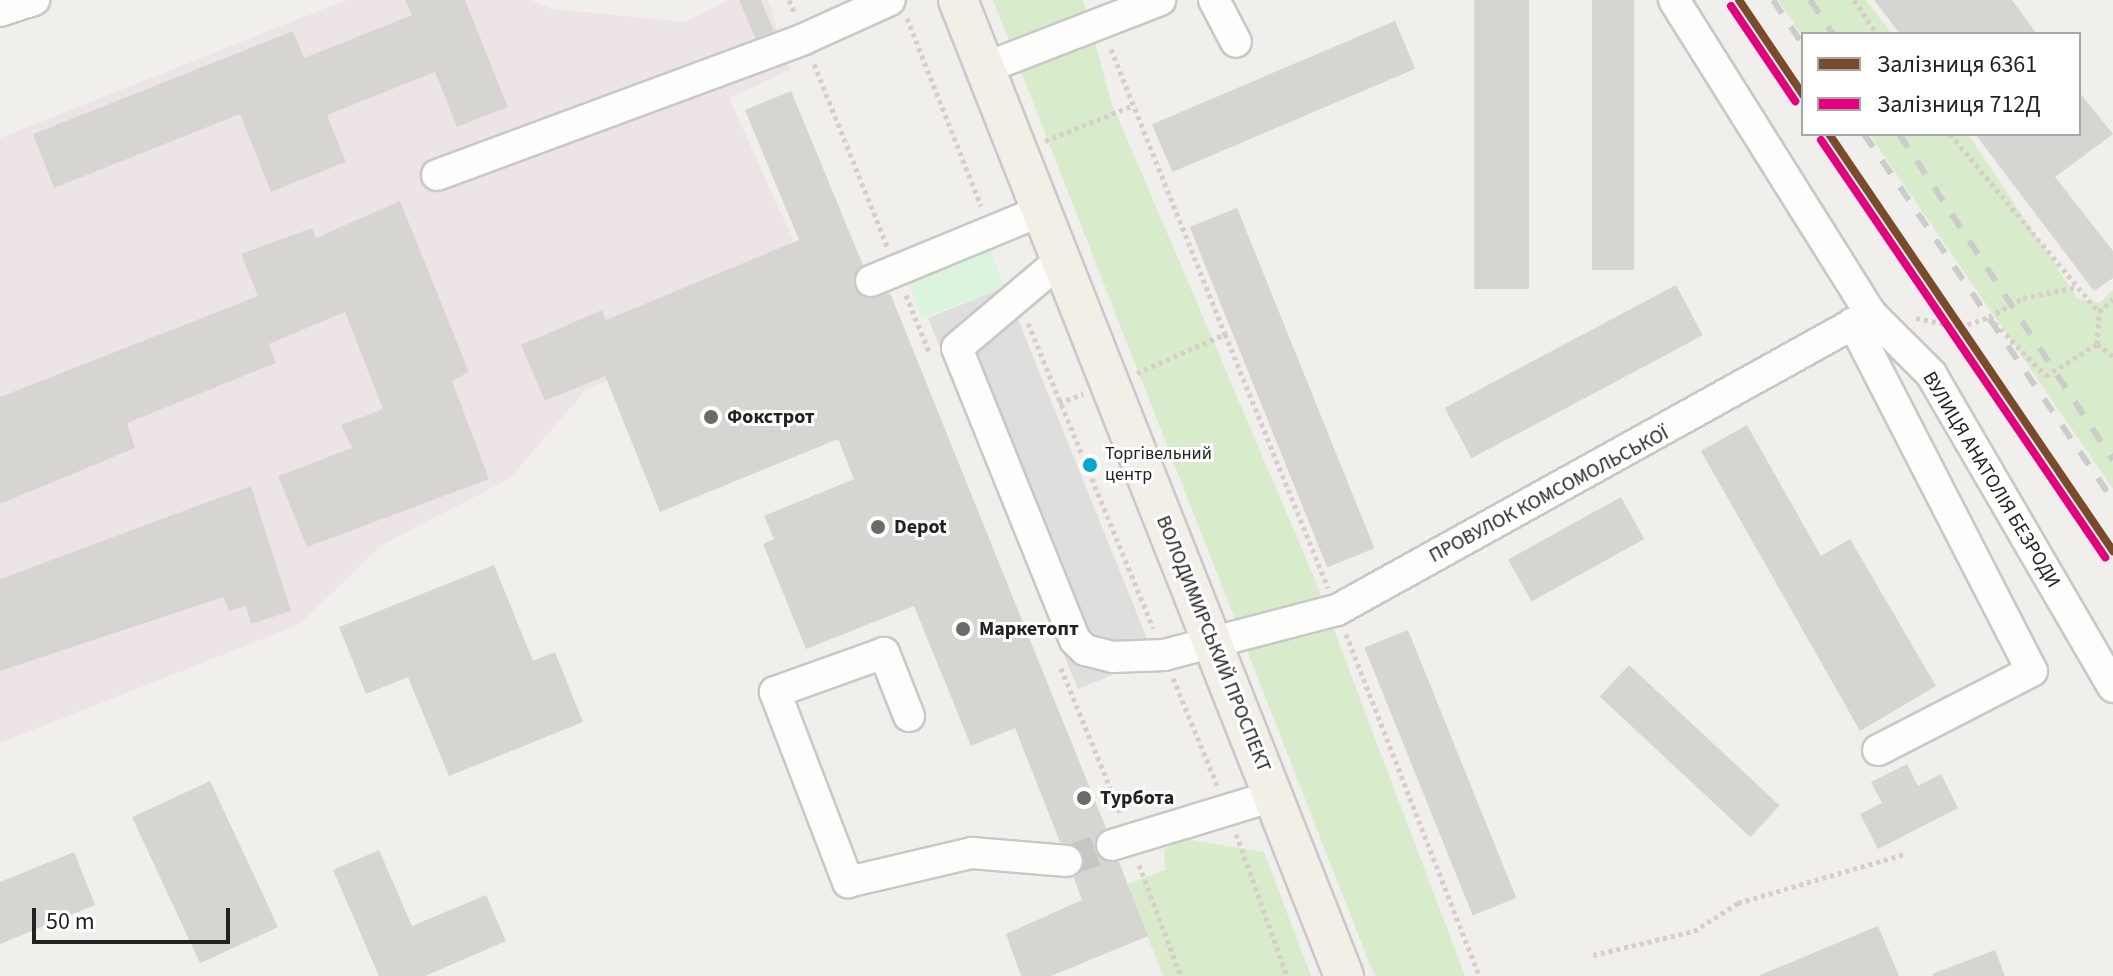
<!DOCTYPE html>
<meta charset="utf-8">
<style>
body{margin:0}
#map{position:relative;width:2113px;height:976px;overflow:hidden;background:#f0efeb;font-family:"Source Sans 3",sans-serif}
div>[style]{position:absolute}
.industrial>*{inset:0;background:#ede4e8}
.religious>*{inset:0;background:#dededc;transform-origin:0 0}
.grass>*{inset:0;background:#d8eccb}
.park>*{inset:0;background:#daf4de;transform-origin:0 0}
.building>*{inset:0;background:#d7d5d2;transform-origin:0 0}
.minor-tunnel>*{height:30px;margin-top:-15px;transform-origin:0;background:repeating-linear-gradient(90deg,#c7c6c3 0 30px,transparent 0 45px)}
.path>*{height:5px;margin-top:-2.5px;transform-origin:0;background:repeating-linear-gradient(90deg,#d8cdc9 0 4px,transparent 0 8px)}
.roads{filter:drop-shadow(2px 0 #c9c8c7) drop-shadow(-2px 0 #c9c8c7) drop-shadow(0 2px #c9c8c7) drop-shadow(0 -2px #c9c8c7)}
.minor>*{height:30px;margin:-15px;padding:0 15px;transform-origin:15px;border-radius:15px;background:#fdfdfc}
.major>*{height:38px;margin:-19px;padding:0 19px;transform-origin:19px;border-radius:19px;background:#f2efe7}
.rail>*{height:6px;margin-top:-3px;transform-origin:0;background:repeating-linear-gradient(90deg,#ccc 0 16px,transparent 0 32px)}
.rail-1>*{height:8px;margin:-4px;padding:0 4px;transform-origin:4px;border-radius:4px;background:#7a4b2a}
.rail-2>*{height:8px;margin:-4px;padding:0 4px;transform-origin:4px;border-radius:4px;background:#e5007d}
.dots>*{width:22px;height:22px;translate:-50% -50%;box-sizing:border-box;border:4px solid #fff;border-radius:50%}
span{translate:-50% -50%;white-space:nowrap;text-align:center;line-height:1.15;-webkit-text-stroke:6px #fff;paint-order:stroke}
.bus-label{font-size:18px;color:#222}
.left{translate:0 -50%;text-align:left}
.poi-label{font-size:20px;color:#222;font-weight:700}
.street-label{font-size:20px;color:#222}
.legend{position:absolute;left:1801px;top:32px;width:280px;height:104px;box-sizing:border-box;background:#fff;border:2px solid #a7a7a7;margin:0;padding:10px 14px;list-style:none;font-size:24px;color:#222}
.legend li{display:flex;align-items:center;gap:16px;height:40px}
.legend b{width:40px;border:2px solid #a7a7a7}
.scale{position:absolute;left:32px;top:908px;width:198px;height:36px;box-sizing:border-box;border:4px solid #222;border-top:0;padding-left:10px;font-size:24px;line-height:28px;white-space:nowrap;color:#222;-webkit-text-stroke:6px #fff;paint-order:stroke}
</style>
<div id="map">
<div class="industrial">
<div style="clip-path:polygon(346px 0,530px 0,553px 9px,685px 22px,729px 0,768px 0,790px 70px,729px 98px,815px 288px,586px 390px,509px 479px,382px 545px,300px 624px,0 743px,0 138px)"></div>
</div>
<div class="religious">
<div style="left:1005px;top:287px;width:400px;height:83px;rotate:68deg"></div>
</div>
<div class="grass">
<div style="clip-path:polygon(993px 0,1083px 0,1112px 104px,1314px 577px,1465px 976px,1376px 976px,1370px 965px)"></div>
<div style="clip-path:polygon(1778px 0,1866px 0,1892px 34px,1803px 37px)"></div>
<div style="clip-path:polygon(1869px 134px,1968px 134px,2078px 299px,2099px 303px,2113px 290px,2113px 489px)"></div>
<div style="clip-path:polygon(1186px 839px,1264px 852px,1311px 976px,1163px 976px,1127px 884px,1165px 870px,1164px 849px)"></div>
</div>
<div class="park">
<div style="left:987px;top:241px;width:49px;height:88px;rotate:69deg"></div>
</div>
<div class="building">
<div style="clip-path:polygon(405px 0,465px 0,508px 107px,457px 127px,435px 72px,327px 115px,346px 162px,271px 192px,240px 114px,54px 188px,33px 134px,293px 31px,304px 58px,412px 15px)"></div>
<div style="clip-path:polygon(739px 0,761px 0,774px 31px,755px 38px)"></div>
<div style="left:1474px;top:0;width:55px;height:289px"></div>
<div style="left:1592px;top:0;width:42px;height:270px"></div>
<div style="clip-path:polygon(1874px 0,2012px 0,2037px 34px,1900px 34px)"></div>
<div style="left:1395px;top:21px;width:52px;height:264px;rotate:67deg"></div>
<div style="clip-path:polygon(791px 91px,863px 265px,853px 278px,855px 289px,869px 299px,890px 293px,1106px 828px,1095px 840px,1095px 851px,1107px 862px,1119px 862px,1148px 936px,1051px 976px,1021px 976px,1006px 934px,1082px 900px,1074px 878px,1085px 862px,1078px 847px,1060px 842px,1015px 728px,971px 746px,914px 606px,806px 649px,763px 544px,774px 539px,764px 516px,854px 479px,838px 439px,660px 512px,605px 376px,545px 401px,521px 345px,602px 310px,606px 320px,799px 240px,745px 110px)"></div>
<div style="clip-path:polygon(2079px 92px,2113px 134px,2055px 177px,2113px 251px,2113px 278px,2094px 291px,1975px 134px,2079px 134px)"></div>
<div style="clip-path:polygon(400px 201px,469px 372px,452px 381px,489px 479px,307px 547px,278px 476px,352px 448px,341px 425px,383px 409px,345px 312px,269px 344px,276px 363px,127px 423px,135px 448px,0 504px,0 397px,258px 296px,241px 254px,312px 228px,316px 238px)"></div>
<div style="left:1237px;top:208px;width:367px;height:51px;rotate:68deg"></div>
<div style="left:1676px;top:285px;width:57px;height:262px;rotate:62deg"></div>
<div style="clip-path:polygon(1747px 425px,1821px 556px,1850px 539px,1936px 686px,1860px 731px,1701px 451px)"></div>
<div style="clip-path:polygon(251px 486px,291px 611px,251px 624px,246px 606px,229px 611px,223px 597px,0 671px,0 579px)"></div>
<div style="left:1621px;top:497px;width:48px;height:129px;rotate:61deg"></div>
<div style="clip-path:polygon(494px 565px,533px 661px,555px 652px,583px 722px,449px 776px,408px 677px,366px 694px,339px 627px)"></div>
<div style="left:1408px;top:630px;width:289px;height:47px;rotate:68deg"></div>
<div style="left:1629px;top:665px;width:206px;height:43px;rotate:43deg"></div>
<div style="clip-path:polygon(1907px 764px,1918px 786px,1941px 774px,1958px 808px,1878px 849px,1860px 814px,1882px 803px,1871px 782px)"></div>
<div style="left:210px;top:781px;width:161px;height:86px;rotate:65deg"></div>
<div style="clip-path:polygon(379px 850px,412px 926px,486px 895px,506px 941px,425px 976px,379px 976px,333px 870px)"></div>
<div style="clip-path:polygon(74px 852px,95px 905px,0 944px,0 882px)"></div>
<div style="clip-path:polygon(1878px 926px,1899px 976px,1758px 976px)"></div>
<div style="clip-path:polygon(1995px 950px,2005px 976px,1933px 976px,1932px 974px)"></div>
</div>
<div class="minor-tunnel">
<div style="left:1067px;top:861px;width:48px;rotate:-19.6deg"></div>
</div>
<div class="path">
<div style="left:789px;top:0;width:15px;rotate:67deg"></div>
<div style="left:1854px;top:0;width:41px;rotate:55.9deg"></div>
<div style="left:907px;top:18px;width:202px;rotate:68.5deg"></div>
<div style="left:1111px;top:49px;width:307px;rotate:68.2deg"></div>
<div style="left:814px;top:64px;width:198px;rotate:68.1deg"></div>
<div style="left:1950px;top:134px;width:232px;rotate:50.1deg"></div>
<div style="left:1045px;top:141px;width:96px;rotate:-22deg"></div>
<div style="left:906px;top:295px;width:61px;rotate:68deg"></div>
<div style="left:1989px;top:317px;width:39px;rotate:-29deg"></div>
<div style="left:2023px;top:298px;width:55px;rotate:-11.5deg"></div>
<div style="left:1916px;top:318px;width:45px;rotate:11.6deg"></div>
<div style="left:1960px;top:327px;width:31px;rotate:-19deg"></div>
<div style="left:1989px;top:317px;width:82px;rotate:46deg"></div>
<div style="left:2046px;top:376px;width:60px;rotate:-32.1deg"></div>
<div style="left:2097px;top:344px;width:32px;rotate:-86deg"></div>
<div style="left:2099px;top:312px;width:19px;rotate:-43deg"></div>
<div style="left:1028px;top:323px;width:330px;rotate:67.7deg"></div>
<div style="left:2097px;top:344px;width:20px;rotate:37deg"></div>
<div style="left:1137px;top:373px;width:96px;rotate:-23.9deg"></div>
<div style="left:1225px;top:334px;width:274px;rotate:67.9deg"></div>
<div style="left:1059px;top:403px;width:26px;rotate:-21deg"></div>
<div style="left:1346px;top:634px;width:367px;rotate:68.7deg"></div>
<div style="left:1061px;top:668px;width:158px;rotate:67.7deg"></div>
<div style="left:1173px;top:678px;width:118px;rotate:67.6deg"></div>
<div style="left:1236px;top:834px;width:151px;rotate:70.2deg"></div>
<div style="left:1139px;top:865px;width:119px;rotate:69.3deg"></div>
<div style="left:1593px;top:955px;width:104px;rotate:-13.4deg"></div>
<div style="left:1694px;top:931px;width:52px;rotate:-32.5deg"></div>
<div style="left:1738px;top:903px;width:174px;rotate:-16.4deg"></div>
</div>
<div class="roads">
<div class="minor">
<div style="left:1214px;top:0;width:47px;rotate:62.4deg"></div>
<div style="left:1674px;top:0;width:371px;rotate:57.9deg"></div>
<div style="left:1871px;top:314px;width:85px;rotate:45deg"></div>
<div style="left:1931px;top:374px;width:362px;rotate:59.8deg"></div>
<div style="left:0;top:11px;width:36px;rotate:-18deg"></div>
<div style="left:985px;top:68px;width:188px;rotate:-21.2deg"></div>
<div style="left:437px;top:175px;width:391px;rotate:-20.3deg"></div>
<div style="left:804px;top:39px;width:94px;rotate:-24.4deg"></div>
<div style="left:1061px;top:260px;width:136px;rotate:139.8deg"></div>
<div style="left:957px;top:348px;width:315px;rotate:68deg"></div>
<div style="left:1075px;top:640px;width:14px;rotate:45deg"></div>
<div style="left:1085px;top:650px;width:29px;rotate:14deg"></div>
<div style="left:1113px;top:657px;width:51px;rotate:-2.2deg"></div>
<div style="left:1164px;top:655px;width:179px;rotate:-14.6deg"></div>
<div style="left:1337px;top:610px;width:611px;rotate:-29deg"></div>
<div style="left:871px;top:281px;width:184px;rotate:-22.4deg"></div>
<div style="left:1853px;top:323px;width:391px;rotate:62.8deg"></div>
<div style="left:2032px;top:671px;width:173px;rotate:152.8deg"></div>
<div style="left:909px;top:716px;width:68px;rotate:-111.6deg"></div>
<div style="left:884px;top:653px;width:116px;rotate:160.3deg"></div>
<div style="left:775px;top:692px;width:204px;rotate:69deg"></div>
<div style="left:848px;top:882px;width:127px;rotate:-13.2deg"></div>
<div style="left:972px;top:853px;width:95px;rotate:4.8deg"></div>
<div style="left:1112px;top:845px;width:168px;rotate:-16.9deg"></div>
</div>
<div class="major">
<div style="left:958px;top:0;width:1050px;rotate:68.42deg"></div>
</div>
</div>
<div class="rail">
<div style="left:1773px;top:0;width:54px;rotate:56.3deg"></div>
<div style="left:1810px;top:0;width:41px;rotate:55.9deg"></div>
<div style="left:1864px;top:134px;width:443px;rotate:55.8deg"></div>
<div style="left:1899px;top:134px;width:390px;rotate:56.7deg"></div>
</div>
<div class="rail-1">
<div style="left:1739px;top:0;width:115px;rotate:56deg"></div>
<div style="left:1829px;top:134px;width:505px;rotate:55.74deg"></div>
</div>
<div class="rail-2">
<div style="left:1731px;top:6px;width:115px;rotate:56deg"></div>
<div style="left:1821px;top:140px;width:505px;rotate:55.74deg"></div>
</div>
<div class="dots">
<div style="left:711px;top:417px;background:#6a6a68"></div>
<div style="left:1090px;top:465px;background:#00a9ce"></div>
<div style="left:878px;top:527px;background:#6a6a68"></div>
<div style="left:963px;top:629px;background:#6a6a68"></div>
<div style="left:1084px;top:798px;background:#6a6a68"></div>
</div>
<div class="bus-label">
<span class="left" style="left:1105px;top:465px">Торгівельний<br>центр</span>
</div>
<div class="poi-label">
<span class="left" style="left:727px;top:417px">Фокстрот</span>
<span class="left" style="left:894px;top:527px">Depot</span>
<span class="left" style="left:979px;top:629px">Маркетопт</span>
<span class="left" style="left:1100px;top:798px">Турбота</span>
</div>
<div class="street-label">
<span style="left:1991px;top:480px;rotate:59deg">ВУЛИЦЯ АНАТОЛІЯ БЕЗРОДИ</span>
<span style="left:1549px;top:495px;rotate:-28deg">ПРОВУЛОК КОМСОМОЛЬСЬКОЇ</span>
<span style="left:1213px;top:644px;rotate:68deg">ВОЛОДИМИРСЬКИЙ ПРОСПЕКТ</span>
</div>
<ul class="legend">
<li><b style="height:10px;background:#7a4b2a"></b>Залізниця 6361</li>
<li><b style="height:10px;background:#e5007d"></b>Залізниця 712Д</li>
</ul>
<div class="scale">50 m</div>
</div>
